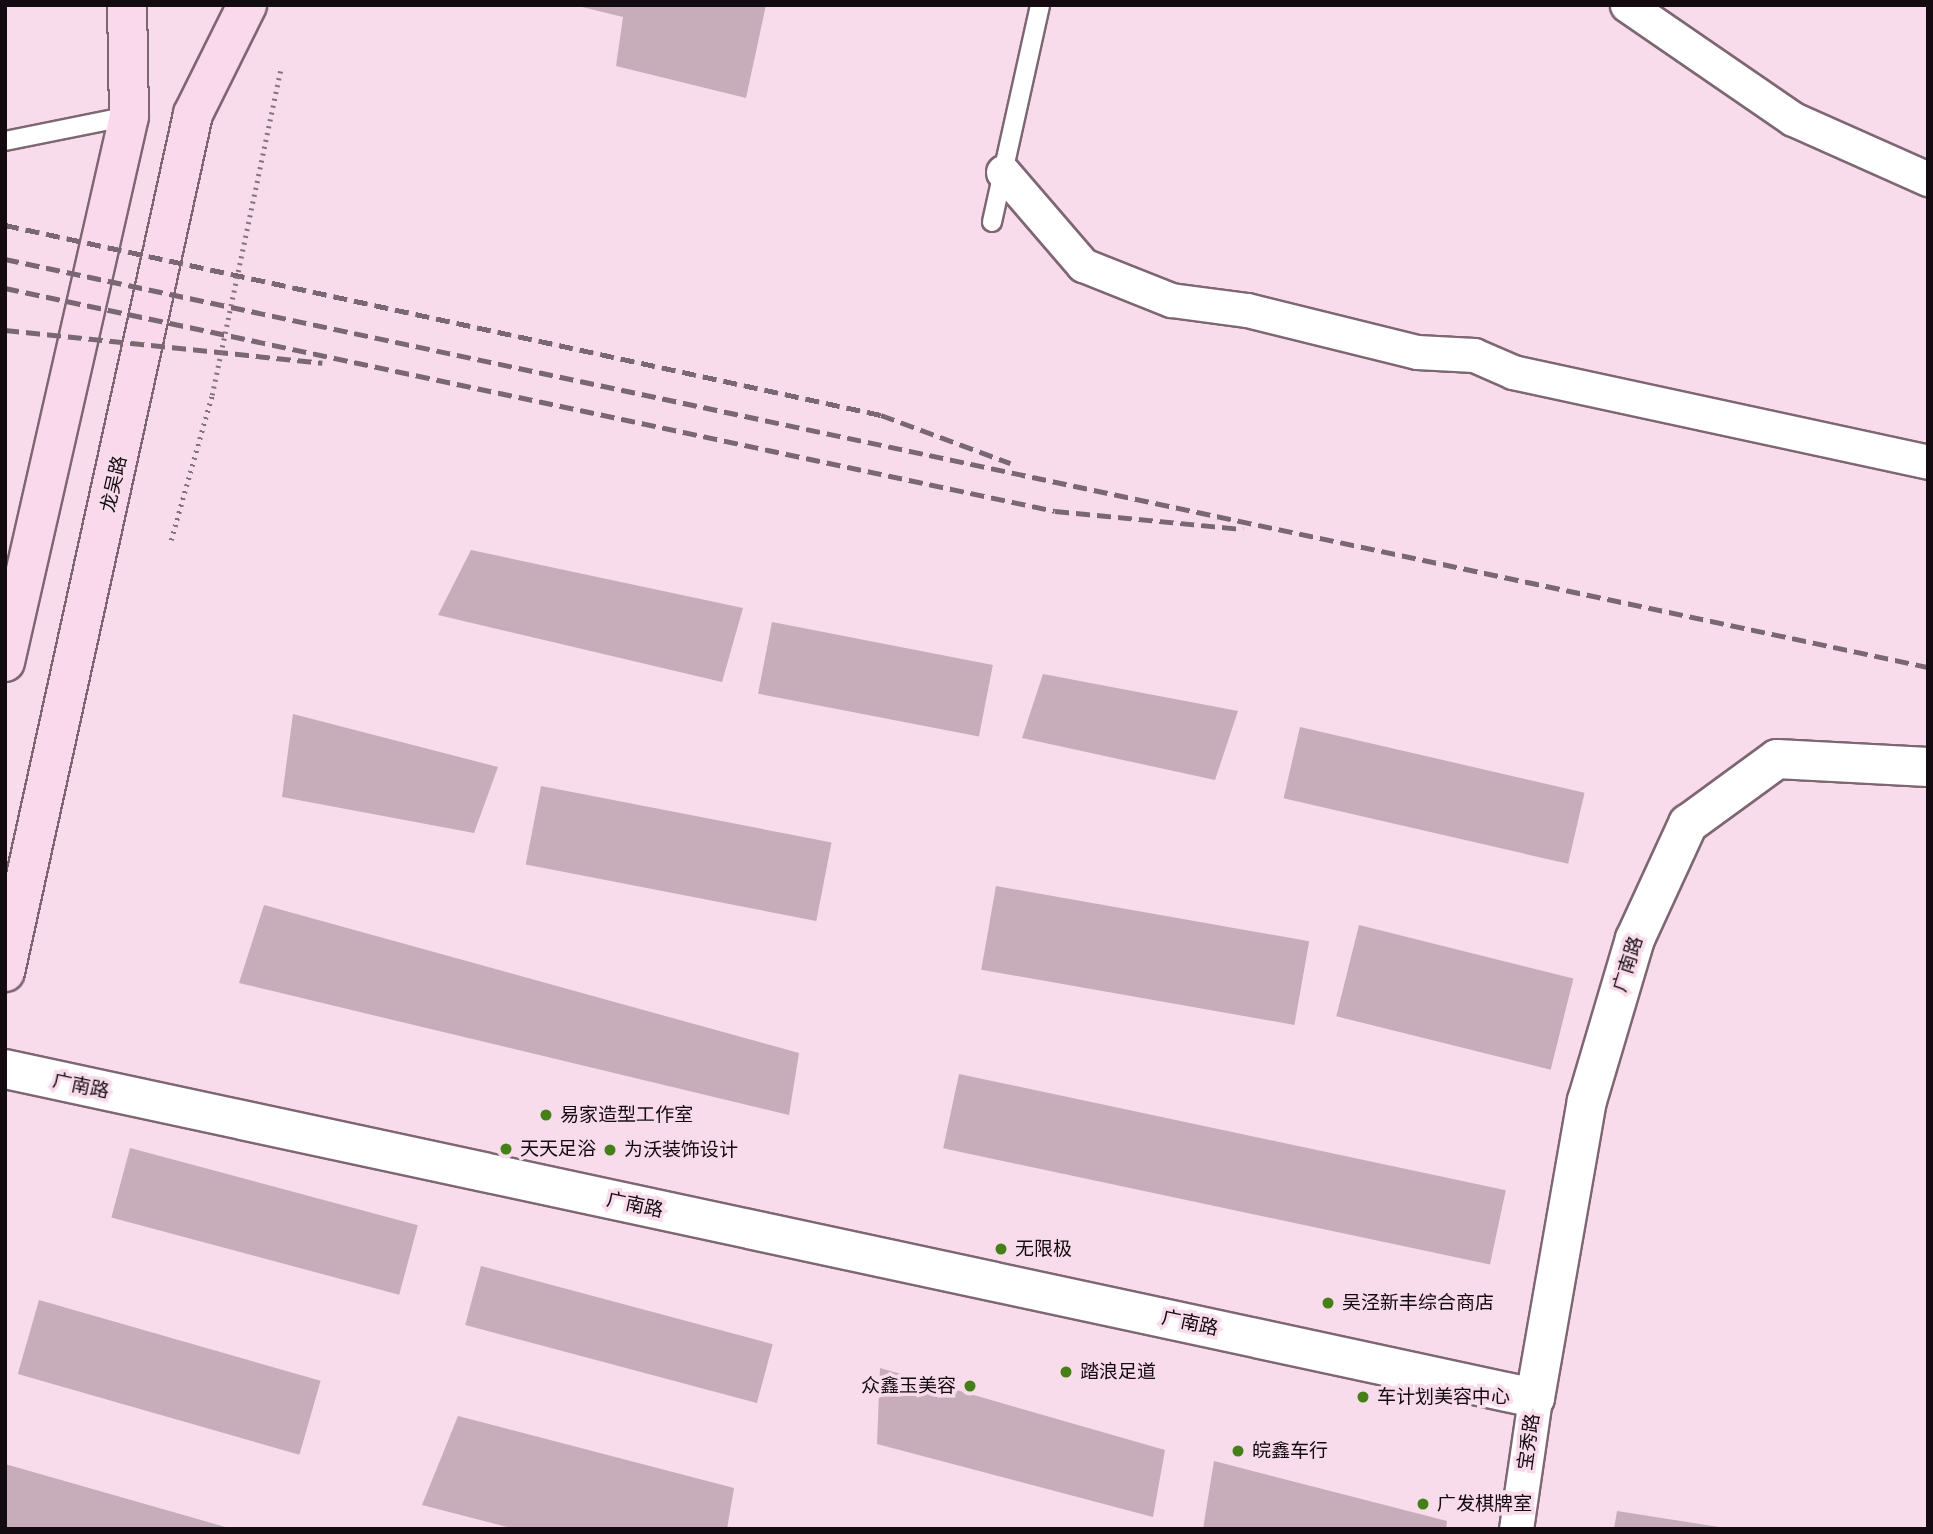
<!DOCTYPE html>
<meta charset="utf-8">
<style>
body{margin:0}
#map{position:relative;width:1933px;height:1534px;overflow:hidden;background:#f8dceb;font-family:Cabin,"Noto Sans SC",sans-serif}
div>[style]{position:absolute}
.building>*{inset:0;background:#c7acba;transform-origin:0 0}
.roads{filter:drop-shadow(2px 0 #7e6673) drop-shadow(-2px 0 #7e6673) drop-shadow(0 2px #7e6673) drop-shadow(0 -2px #7e6673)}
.service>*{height:18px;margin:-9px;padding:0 9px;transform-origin:9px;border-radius:9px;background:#fff}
.minor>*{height:33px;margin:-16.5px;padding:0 16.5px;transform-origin:16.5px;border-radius:16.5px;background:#fff}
.tertiary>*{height:38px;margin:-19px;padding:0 19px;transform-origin:19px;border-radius:19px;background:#fff}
.primary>*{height:38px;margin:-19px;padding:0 19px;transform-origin:19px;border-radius:19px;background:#fbd9ec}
.rail>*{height:5px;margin-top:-2.5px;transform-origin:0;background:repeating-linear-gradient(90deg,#796771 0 14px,transparent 0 21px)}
.path-bridge>*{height:4.5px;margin-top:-2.25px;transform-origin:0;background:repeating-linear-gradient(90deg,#83717b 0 2px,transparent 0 7px)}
.dots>*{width:19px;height:19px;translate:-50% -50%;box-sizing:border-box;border:4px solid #f8dceb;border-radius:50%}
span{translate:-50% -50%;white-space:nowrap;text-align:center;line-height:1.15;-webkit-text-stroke:7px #f8dceb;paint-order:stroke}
.street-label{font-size:19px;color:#140b10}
.poi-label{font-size:19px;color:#140b10}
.left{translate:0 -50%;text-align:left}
.right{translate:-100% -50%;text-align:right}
.frame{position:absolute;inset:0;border:7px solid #140b10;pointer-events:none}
</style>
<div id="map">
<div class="building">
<div style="clip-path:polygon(574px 5px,766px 5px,746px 98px,616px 66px,623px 17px)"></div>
<div style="clip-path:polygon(471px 550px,743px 608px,722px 682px,438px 615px)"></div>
<div style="left:772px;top:622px;width:225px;height:73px;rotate:11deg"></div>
<div style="clip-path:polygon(1043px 674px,1238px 711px,1215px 780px,1022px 738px)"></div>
<div style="clip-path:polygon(293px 714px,498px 767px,474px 833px,282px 797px)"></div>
<div style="left:1300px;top:727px;width:292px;height:73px;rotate:13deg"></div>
<div style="left:541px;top:786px;width:296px;height:80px;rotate:11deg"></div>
<div style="left:996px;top:886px;width:318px;height:85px;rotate:10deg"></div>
<div style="clip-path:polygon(264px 905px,799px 1053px,789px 1115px,239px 983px)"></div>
<div style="left:1359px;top:925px;width:221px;height:94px;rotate:14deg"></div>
<div style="left:959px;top:1074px;width:559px;height:76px;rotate:12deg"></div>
<div style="left:130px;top:1148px;width:298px;height:72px;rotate:15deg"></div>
<div style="left:481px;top:1266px;width:302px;height:61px;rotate:15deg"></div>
<div style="left:39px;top:1300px;width:293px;height:77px;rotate:16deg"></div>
<div style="clip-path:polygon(880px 1368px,1165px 1450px,1153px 1517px,877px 1444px)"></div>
<div style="clip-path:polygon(458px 1416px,734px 1488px,727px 1529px,515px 1529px,422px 1505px)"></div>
<div style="clip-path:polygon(1214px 1461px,1447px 1521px,1446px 1529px,1203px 1529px)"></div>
<div style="clip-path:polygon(5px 1464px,229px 1528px,229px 1529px,5px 1529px)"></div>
<div style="clip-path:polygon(1617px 1511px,1719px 1527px,1719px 1529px,1614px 1529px)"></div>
</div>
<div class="roads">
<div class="service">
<div style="left:5px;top:141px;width:126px;rotate:-11.4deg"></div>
<div style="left:992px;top:222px;width:222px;rotate:-77.5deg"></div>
</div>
<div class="minor">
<div style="left:1627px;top:5px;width:201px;rotate:34.5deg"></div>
<div style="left:1793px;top:119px;width:148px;rotate:24deg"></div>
<div style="left:1003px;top:172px;width:123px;rotate:49.3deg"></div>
<div style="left:1083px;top:265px;width:95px;rotate:21.7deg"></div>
<div style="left:1171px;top:300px;width:77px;rotate:7.5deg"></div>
<div style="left:1247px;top:310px;width:175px;rotate:13.9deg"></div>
<div style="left:1417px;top:352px;width:57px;rotate:3deg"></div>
<div style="left:1474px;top:355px;width:43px;rotate:23.6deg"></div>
<div style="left:1513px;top:372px;width:425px;rotate:12.2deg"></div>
<div style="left:1516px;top:1529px;width:132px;rotate:-81.7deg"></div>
</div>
<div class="tertiary">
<div style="left:5px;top:1069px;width:1565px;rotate:12.14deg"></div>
<div style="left:1535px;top:1398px;width:302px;rotate:-80.1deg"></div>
<div style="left:1587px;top:1101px;width:169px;rotate:-73.5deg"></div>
<div style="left:1635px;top:939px;width:127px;rotate:-65.3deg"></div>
<div style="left:1688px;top:824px;width:110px;rotate:-36.1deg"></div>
<div style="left:1777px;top:759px;width:151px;rotate:3deg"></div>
</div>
<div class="primary">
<div style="left:5px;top:662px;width:560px;rotate:-77.2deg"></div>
<div style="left:129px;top:116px;width:111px;rotate:-91deg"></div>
<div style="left:5px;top:972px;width:878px;rotate:-77.64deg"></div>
<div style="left:193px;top:114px;width:122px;rotate:-63.6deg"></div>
</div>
</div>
<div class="rail">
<div style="left:5px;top:225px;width:896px;rotate:12.24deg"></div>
<div style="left:881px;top:415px;width:138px;rotate:20.4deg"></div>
<div style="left:5px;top:259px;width:1966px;rotate:11.98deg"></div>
<div style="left:5px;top:288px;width:1073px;rotate:11.99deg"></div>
<div style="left:1055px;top:511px;width:189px;rotate:5.5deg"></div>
<div style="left:5px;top:330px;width:319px;rotate:5.9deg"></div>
</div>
<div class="path-bridge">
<div style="left:171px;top:540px;width:151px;rotate:-74.2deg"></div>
<div style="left:212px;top:395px;width:334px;rotate:-78.1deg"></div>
</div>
<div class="dots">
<div style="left:546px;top:1115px;background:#457f18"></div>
<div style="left:506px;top:1149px;background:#457f18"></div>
<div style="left:610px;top:1150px;background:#457f18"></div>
<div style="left:1001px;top:1249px;background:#457f18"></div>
<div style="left:1328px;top:1303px;background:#457f18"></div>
<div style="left:1066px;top:1372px;background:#457f18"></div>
<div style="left:970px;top:1386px;background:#457f18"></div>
<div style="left:1363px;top:1397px;background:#457f18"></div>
<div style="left:1238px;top:1451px;background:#457f18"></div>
<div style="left:1423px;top:1504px;background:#457f18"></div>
</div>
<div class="street-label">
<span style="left:114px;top:484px;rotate:-77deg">龙吴路</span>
<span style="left:1628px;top:964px;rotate:-72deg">广南路</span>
<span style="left:81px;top:1086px;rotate:12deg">广南路</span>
<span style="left:635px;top:1205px;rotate:12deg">广南路</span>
<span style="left:1190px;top:1323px;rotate:12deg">广南路</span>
<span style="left:1529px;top:1442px;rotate:-82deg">宝秀路</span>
</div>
<div class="poi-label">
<span class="left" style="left:560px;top:1115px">易家造型工作室</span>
<span class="left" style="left:520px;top:1149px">天天足浴</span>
<span class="left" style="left:624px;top:1150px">为沃装饰设计</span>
<span class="left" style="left:1015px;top:1249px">无限极</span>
<span class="left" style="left:1342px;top:1303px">吴泾新丰综合商店</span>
<span class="left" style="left:1080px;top:1372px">踏浪足道</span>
<span class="right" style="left:956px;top:1386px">众鑫玉美容</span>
<span class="left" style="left:1377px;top:1397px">车计划美容中心</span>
<span class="left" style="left:1252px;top:1451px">皖鑫车行</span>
<span class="left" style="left:1437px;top:1504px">广发棋牌室</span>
</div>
<div class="frame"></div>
</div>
